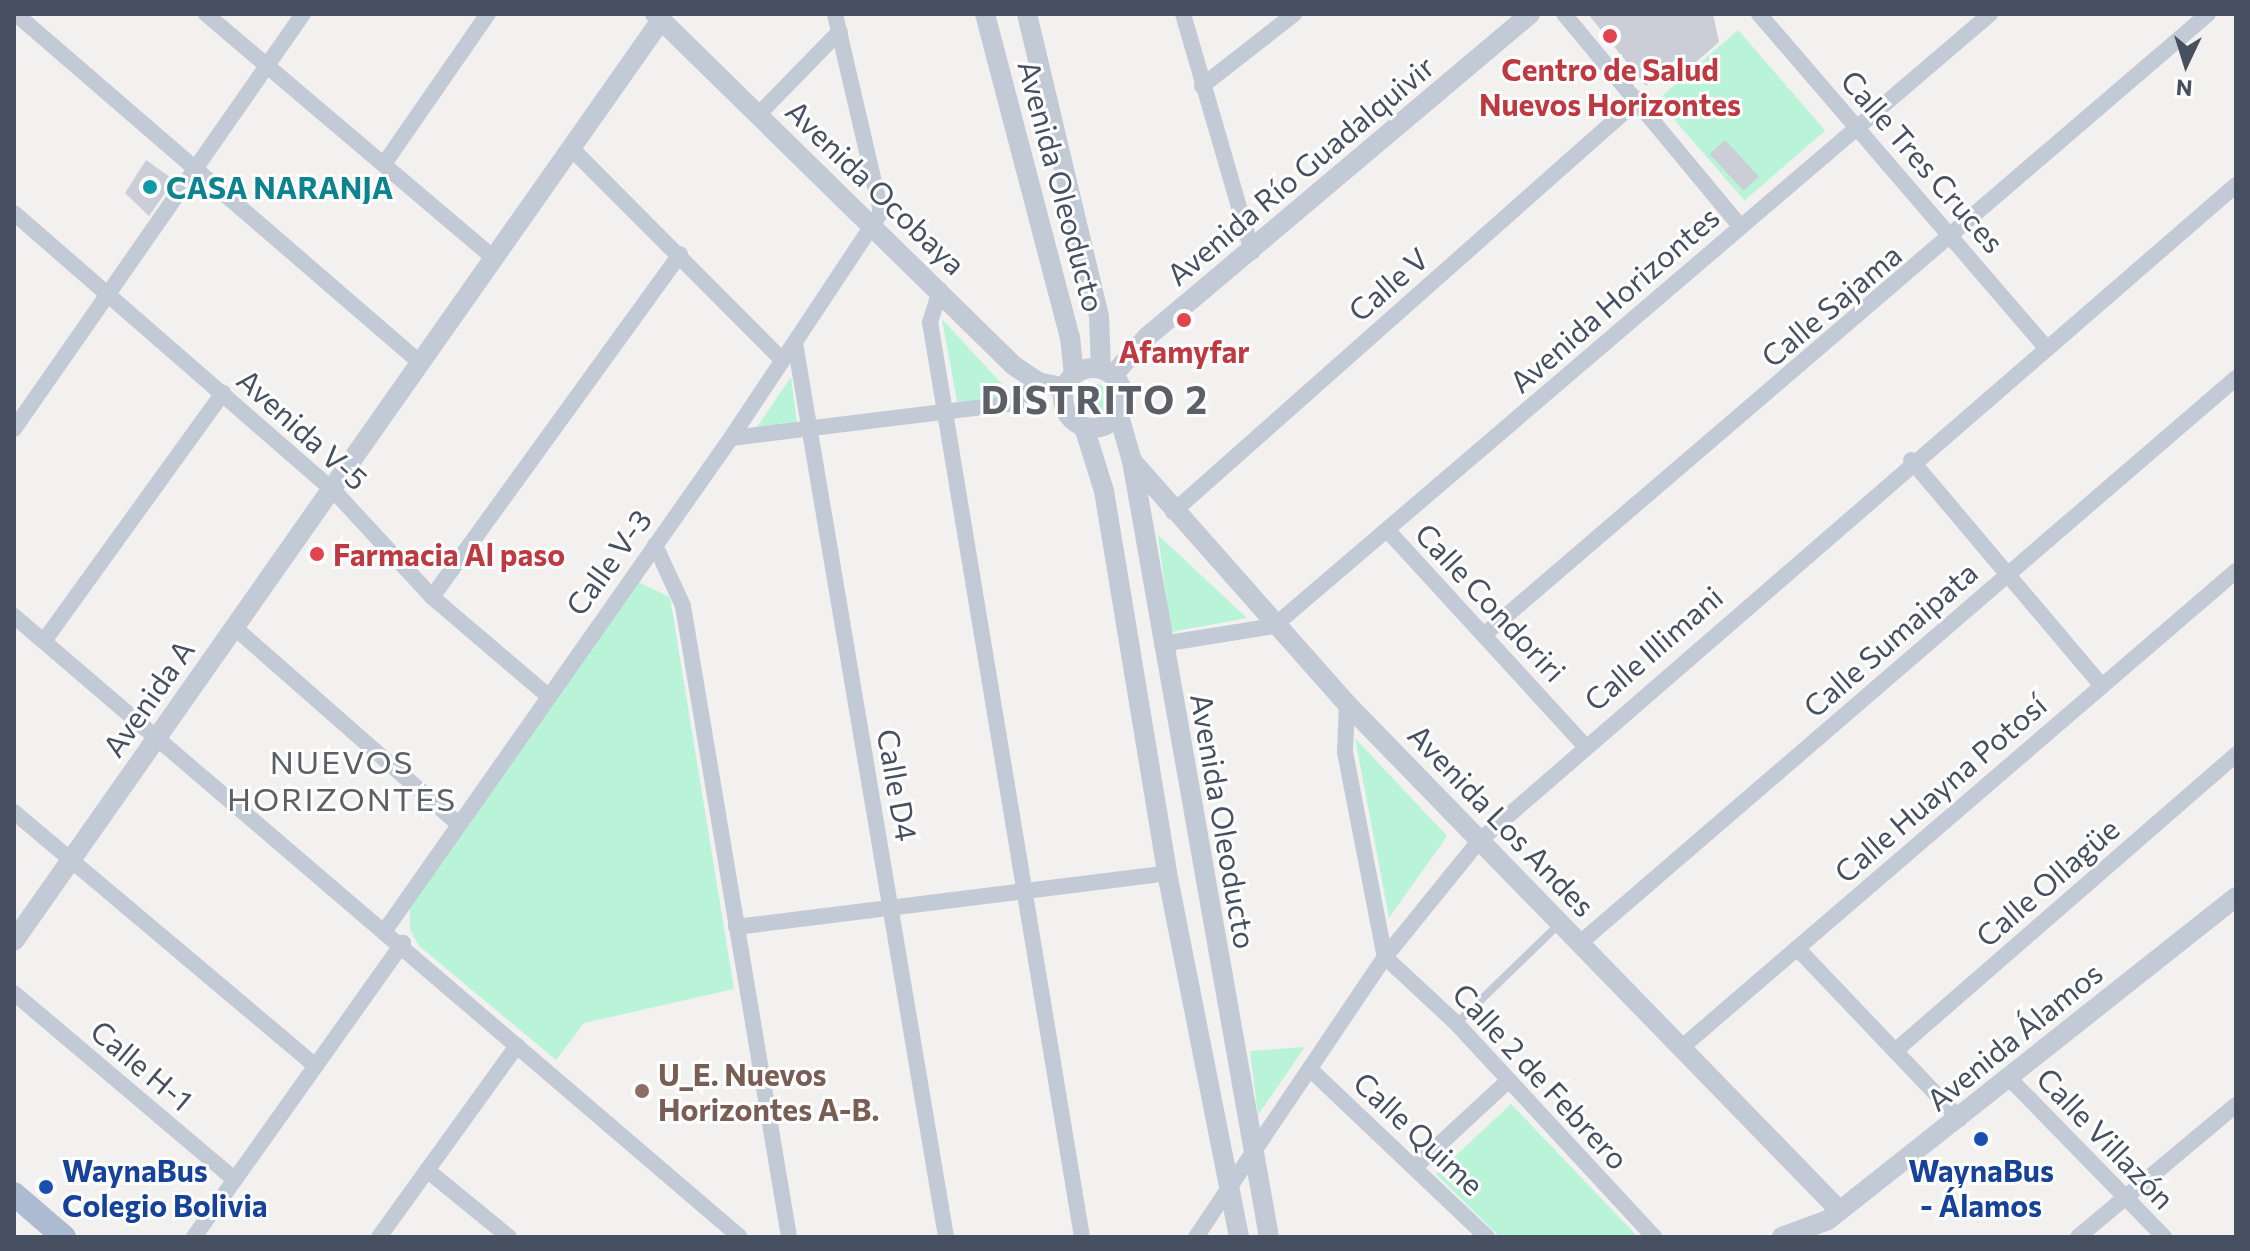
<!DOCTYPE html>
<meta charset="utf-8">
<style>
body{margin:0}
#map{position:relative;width:2250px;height:1251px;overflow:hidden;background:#f3f0f0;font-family:Commissioner,sans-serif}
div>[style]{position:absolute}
.green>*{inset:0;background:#baf4d8;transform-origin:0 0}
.round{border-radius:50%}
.building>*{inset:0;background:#cbced6;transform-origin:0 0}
.service>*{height:8px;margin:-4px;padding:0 4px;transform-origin:4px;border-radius:4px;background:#c2cad6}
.minor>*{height:16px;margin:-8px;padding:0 8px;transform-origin:8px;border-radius:8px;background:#c2cad6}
.tertiary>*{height:20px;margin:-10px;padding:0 10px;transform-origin:10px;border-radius:10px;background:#c2cad6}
.tertiary>.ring{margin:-10px;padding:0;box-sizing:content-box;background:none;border:20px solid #c2cad6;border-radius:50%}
.primary>*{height:24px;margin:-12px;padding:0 12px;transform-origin:12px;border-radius:12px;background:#adbbd2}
.dots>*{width:22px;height:22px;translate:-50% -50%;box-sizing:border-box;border:4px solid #fff;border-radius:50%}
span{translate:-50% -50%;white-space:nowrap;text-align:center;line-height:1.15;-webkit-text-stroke:6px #fff;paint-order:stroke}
.health-label{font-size:30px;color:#be3a42;font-weight:700}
.left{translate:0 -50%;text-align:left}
.street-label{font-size:30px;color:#465060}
.culture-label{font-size:30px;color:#0d838f;font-weight:700}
.education-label{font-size:30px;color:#785e54;font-weight:700}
.transit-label{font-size:30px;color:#164399;font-weight:700}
.neighbourhood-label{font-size:32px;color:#5c5f66;letter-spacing:2px}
.district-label{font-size:38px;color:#5c5f66;font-weight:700;letter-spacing:2px}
.frame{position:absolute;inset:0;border:16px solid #465060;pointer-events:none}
.north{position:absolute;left:2146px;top:24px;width:80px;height:80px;-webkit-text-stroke:6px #fff;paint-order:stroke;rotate:184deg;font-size:22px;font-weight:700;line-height:32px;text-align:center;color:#465060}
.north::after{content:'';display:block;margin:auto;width:28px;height:36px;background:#465060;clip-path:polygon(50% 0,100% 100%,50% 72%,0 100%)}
</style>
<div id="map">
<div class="green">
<div style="left:1738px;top:30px;width:133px;height:107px;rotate:49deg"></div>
<div style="clip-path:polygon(942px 319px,1015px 398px,957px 402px)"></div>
<div style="clip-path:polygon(791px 377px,797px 423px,755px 430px)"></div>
<div class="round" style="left:1080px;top:384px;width:30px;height:30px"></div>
<div style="clip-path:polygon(1158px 535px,1247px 618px,1171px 632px)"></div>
<div style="clip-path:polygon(638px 582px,670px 597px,734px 989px,584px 1023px,556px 1060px,419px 946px,410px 929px,410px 900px)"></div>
<div style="clip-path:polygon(1355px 738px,1447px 836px,1389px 918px)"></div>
<div style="clip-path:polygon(1305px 1047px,1258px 1115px,1250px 1051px)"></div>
<div style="clip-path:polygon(1511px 1104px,1638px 1237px,1500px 1237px,1436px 1174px)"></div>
</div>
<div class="building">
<div style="clip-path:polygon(1588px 14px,1713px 14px,1719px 42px,1688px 69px,1678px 57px,1646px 86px)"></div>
<div style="left:1725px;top:140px;width:50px;height:21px;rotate:47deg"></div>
<div style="clip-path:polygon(146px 160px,174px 180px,149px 216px,125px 193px)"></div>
</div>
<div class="service">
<div style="left:1457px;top:1023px;width:142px;rotate:-44.1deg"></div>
</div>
<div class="minor">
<div style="left:16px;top:14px;width:530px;rotate:40.79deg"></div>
<div style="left:206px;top:14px;width:377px;rotate:40.3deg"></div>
<div style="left:1183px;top:14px;width:248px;rotate:73.8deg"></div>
<div style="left:1564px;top:14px;width:276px;rotate:50.3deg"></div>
<div style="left:1759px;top:14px;width:437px;rotate:49.3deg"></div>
<div style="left:1202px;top:86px;width:117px;rotate:-38deg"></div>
<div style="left:758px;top:115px;width:117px;rotate:-45.7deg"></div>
<div style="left:571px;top:148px;width:299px;rotate:45.1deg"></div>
<div style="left:384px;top:164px;width:183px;rotate:-55.3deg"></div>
<div style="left:14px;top:213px;width:424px;rotate:41deg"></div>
<div style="left:334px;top:491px;width:144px;rotate:47.2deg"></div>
<div style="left:432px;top:597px;width:150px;rotate:40.4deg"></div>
<div style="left:940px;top:290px;width:34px;rotate:107deg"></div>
<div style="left:930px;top:322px;width:928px;rotate:80.57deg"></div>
<div style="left:795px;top:343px;width:907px;rotate:80.41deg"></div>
<div style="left:14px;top:429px;width:506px;rotate:-55.15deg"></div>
<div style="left:731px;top:438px;width:288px;rotate:-7deg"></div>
<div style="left:1017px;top:403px;width:30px;rotate:-45deg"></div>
<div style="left:1911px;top:460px;width:296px;rotate:49.8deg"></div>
<div style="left:1173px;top:512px;width:623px;rotate:-41.55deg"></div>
<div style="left:1389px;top:532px;width:289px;rotate:47.5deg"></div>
<div style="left:655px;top:545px;width:67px;rotate:65.3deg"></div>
<div style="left:683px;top:606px;width:640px;rotate:80.46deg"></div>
<div style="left:432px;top:597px;width:423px;rotate:-54.1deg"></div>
<div style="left:14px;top:616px;width:955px;rotate:40.54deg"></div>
<div style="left:234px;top:627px;width:297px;rotate:41.3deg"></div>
<div style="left:1486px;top:633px;width:951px;rotate:-40.61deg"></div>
<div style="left:44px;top:641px;width:306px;rotate:-54.2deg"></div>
<div style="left:1162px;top:644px;width:113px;rotate:-9.1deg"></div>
<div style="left:1274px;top:626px;width:942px;rotate:-40.52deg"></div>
<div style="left:1347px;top:704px;width:48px;rotate:92.4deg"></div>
<div style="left:1345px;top:752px;width:209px;rotate:79deg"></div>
<div style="left:1385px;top:957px;width:97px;rotate:42.9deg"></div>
<div style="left:1456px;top:1023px;width:292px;rotate:47.2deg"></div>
<div style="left:14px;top:812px;width:392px;rotate:40.1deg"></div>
<div style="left:736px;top:927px;width:434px;rotate:-7.1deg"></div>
<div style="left:386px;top:929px;width:600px;rotate:-54.91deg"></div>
<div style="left:731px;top:438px;width:271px;rotate:-56.4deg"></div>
<div style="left:881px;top:212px;width:203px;rotate:-103.1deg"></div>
<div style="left:1580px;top:943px;width:866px;rotate:-40.74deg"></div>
<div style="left:1797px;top:948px;width:236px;rotate:46.4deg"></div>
<div style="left:14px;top:993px;width:289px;rotate:40.2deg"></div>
<div style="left:1681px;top:1048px;width:732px;rotate:-40.68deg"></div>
<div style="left:1895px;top:1051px;width:452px;rotate:-41deg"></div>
<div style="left:1312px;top:1071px;width:241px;rotate:43.5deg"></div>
<div style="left:2009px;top:1078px;width:222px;rotate:45.7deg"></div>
<div style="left:1417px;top:1165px;width:125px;rotate:-42.7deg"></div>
<div style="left:427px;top:1170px;width:106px;rotate:39.3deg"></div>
<div style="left:194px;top:1237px;width:361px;rotate:-54.6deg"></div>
<div style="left:379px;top:1237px;width:236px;rotate:-54.2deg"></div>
<div style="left:1196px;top:1237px;width:338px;rotate:-56deg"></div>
<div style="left:1385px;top:957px;width:149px;rotate:-51deg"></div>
<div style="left:1479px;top:841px;width:1002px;rotate:-40.91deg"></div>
<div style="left:2078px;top:1237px;width:206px;rotate:-39.9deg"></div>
</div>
<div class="tertiary">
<div style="left:655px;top:14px;width:501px;rotate:44.43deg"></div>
<div style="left:1013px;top:365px;width:30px;rotate:34deg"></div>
<div style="left:1038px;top:382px;width:27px;rotate:13deg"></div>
<div style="left:985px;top:14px;width:334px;rotate:75.3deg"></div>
<div style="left:1070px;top:337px;width:37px;rotate:84deg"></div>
<div style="left:1027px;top:14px;width:311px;rotate:76.6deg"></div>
<div style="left:1099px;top:317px;width:52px;rotate:87.8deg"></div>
<div class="ring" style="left:1063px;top:368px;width:40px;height:40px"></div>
<div style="left:1113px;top:375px;width:51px;rotate:-48.2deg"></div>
<div style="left:1147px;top:337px;width:501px;rotate:-40.14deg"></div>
<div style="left:1119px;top:416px;width:47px;rotate:73.9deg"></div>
<div style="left:1132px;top:461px;width:788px;rotate:79.99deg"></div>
<div style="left:1084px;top:427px;width:67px;rotate:72.6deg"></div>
<div style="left:1104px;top:491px;width:387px;rotate:80.6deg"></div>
<div style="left:1167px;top:873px;width:371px;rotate:78.8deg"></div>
<div style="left:1132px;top:461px;width:324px;rotate:48.5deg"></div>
<div style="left:1347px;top:704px;width:707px;rotate:45.8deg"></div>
<div style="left:14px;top:941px;width:1126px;rotate:-54.91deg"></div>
<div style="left:1782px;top:1237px;width:49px;rotate:-20.3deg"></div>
<div style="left:1828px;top:1220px;width:520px;rotate:-38.37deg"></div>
</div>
<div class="primary">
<div style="left:14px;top:1194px;width:66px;rotate:40.7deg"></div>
</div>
<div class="dots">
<div style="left:1610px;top:36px;background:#e0444e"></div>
<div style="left:150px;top:187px;background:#0f9aa8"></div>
<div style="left:1184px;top:320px;background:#e0444e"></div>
<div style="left:317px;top:554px;background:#e0444e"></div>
<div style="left:642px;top:1091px;background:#8d6e63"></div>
<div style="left:1981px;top:1139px;background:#1a4fb4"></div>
<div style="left:46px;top:1187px;background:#1a4fb4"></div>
</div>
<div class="health-label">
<span style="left:1610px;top:86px">Centro de Salud<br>Nuevos Horizontes</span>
<span style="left:1184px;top:351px">Afamyfar</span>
<span class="left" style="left:333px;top:554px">Farmacia Al paso</span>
</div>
<div class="street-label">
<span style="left:1923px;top:161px;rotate:49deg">Calle Tres Cruces</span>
<span style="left:1300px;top:170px;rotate:-40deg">Avenida Río Guadalquivir</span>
<span style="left:1062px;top:186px;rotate:75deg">Avenida Oleoducto</span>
<span style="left:876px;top:187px;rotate:44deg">Avenida Ocobaya</span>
<span style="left:1388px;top:284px;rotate:-41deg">Calle V</span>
<span style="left:1614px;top:299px;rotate:-41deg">Avenida Horizontes</span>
<span style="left:1831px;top:305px;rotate:-40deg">Calle Sajama</span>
<span style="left:303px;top:429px;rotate:42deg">Avenida V-5</span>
<span style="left:608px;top:562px;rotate:-54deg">Calle V-3</span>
<span style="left:1491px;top:602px;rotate:47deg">Calle Condoriri</span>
<span style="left:1890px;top:639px;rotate:-41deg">Calle Sumaipata</span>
<span style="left:1653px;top:648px;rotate:-41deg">Calle Illimani</span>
<span style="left:148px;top:698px;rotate:-55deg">Avenida A</span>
<span style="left:898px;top:785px;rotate:80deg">Calle D4</span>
<span style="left:1940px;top:788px;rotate:-41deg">Calle Huayna Potosí</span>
<span style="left:1502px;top:820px;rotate:46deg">Avenida Los Andes</span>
<span style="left:1224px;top:821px;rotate:80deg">Avenida Oleoducto</span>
<span style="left:2047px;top:882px;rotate:-41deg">Calle Ollagüe</span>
<span style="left:2014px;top:1036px;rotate:-39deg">Avenida Álamos</span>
<span style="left:142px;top:1065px;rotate:40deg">Calle H-1</span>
<span style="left:1541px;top:1076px;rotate:47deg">Calle 2 de Febrero</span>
<span style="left:1419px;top:1133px;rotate:43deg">Calle Quime</span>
<span style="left:2106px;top:1138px;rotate:46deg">Calle Villazón</span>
</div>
<div class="culture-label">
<span class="left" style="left:166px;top:187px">CASA NARANJA</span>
</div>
<div class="education-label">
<span class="left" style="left:658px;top:1091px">U_E. Nuevos<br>Horizontes A-B.</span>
</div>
<div class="transit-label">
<span class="left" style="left:62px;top:1187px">WaynaBus<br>Colegio Bolivia</span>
<span style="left:1981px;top:1187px">WaynaBus<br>- Álamos</span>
</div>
<div class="neighbourhood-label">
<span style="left:342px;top:780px">NUEVOS<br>HORIZONTES</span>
</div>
<div class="district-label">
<span style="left:1095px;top:399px">DISTRITO 2</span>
</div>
<div class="frame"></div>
<div class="north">N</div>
</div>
